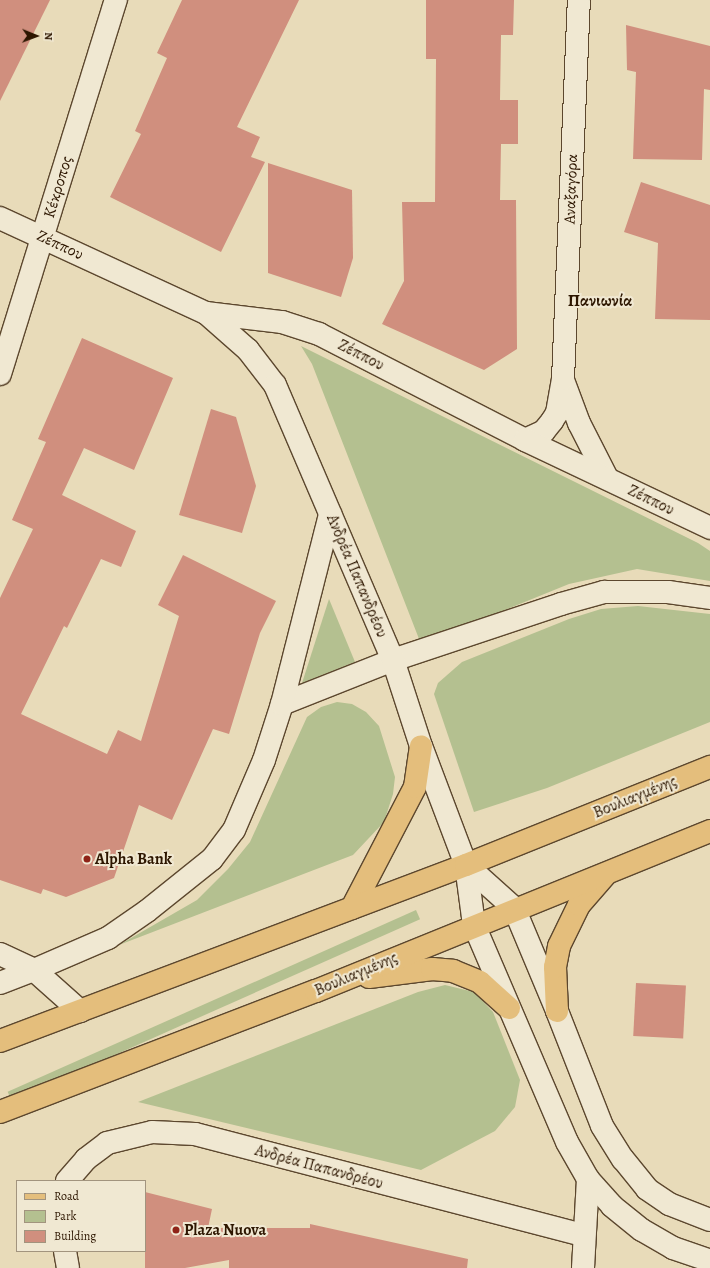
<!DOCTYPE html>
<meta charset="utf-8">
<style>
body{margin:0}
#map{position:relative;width:710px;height:1268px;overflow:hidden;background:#e8dbb9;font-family:Alegreya,serif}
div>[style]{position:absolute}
.green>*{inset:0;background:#b4c090;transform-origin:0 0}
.building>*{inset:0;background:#d08f7e;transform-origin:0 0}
.roads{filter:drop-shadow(1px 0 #5c472e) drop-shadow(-1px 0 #5c472e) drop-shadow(0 1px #5c472e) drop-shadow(0 -1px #5c472e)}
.minor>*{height:22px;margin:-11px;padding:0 11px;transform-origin:11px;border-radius:11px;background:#f0e8d2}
.tertiary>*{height:22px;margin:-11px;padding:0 11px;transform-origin:11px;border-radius:11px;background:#f0e8d2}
.secondary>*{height:22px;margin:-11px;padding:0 11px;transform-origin:11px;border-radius:11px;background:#f0e8d2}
.primary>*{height:22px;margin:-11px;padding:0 11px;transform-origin:11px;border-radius:11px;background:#e4be7c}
.dots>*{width:11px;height:11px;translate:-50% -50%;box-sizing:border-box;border:2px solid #f0e8d2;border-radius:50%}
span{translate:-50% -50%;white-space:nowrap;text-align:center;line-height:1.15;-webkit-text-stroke:4px #f0e8d2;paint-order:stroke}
.street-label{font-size:16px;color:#2d1600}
.poi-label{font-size:16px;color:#2d1600;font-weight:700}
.left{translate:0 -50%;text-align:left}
.neighbourhood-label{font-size:17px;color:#2d1600;font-weight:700}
.legend{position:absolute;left:16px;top:1180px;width:130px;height:72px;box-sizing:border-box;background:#f0e8d2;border:1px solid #a2947e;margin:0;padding:5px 7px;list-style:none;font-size:12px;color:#2d1600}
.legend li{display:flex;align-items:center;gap:8px;height:20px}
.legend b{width:20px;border:1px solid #a2947e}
.north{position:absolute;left:16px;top:16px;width:40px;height:40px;-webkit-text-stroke:3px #f0e8d2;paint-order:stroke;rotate:91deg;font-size:11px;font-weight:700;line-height:16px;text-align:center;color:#2d1600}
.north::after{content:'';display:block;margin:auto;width:14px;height:18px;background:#2d1600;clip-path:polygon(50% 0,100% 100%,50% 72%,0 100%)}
</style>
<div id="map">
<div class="green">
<div style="clip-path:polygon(301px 346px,698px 543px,710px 551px,710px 581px,637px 569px,569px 584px,421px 644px,312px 364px)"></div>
<div style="clip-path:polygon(329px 599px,355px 662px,302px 683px)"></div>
<div style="clip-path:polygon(638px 606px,710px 614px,710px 722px,547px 788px,474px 812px,434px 694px,438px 683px,462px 662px,569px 619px,601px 609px)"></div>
<div style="clip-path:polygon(337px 702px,352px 704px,366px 712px,379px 726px,395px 777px,393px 794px,384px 822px,353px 855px,119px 945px,197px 900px,228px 869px,250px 842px,307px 717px,321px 707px)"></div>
<div style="left:416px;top:910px;width:10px;height:447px;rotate:66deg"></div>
<div style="clip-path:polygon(445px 985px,474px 992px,493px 1012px,520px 1080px,515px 1107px,495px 1131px,421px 1170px,138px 1102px,418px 992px)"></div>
</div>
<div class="building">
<div style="clip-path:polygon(0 0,50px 0,0 101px)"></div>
<div style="clip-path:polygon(182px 0,299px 0,237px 127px,260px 137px,251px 157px,265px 162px,221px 252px,110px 197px,141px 134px,135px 131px,167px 58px,157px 53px)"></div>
<div style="clip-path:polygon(426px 0,514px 0,513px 35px,501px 35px,500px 100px,518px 100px,518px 144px,501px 144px,500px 200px,516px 200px,517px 349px,484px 370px,382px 324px,404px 281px,402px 202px,435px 202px,436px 59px,426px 59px)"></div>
<div style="clip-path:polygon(626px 25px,710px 46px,710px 90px,704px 89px,702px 160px,633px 159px,636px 72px,627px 70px)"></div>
<div style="clip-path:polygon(268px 163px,352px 190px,353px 258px,341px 297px,268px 273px)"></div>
<div style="clip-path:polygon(641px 182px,710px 205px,710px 320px,655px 319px,658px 243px,624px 232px)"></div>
<div style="clip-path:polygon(82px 338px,173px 378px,134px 470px,84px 448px,62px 495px,136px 531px,121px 567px,101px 559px,67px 628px,64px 626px,21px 714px,107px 754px,118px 730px,141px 741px,179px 616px,158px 605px,183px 555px,276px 601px,260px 633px,229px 734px,213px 729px,172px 820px,139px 805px,114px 878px,66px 897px,43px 889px,41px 894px,0 880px,0 598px,33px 529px,12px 520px,46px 442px,38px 439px)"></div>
<div style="clip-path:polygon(211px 409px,236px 417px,256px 486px,242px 533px,179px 515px)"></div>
<div style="left:636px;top:983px;width:50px;height:53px;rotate:3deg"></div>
<div style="clip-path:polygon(145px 1192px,212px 1209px,208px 1228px,310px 1228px,310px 1224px,468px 1259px,467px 1268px,229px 1268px,229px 1260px,185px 1268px,145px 1268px)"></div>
</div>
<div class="roads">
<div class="minor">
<div style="left:0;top:374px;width:392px;rotate:-72.8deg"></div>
<div style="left:563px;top:380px;width:46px;rotate:69.6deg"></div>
<div style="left:579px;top:423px;width:62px;rotate:63deg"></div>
<div style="left:525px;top:440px;width:21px;rotate:-25deg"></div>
<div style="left:544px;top:431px;width:13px;rotate:-51deg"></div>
<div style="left:552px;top:421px;width:9px;rotate:-58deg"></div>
<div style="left:557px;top:413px;width:35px;rotate:-80deg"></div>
<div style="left:563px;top:379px;width:379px;rotate:-87.6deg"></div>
<div style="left:0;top:983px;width:36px;rotate:-21deg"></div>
<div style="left:67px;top:1181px;width:29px;rotate:-49deg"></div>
<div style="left:86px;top:1159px;width:26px;rotate:-37deg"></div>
<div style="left:107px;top:1143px;width:46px;rotate:-13.7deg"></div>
<div style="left:152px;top:1132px;width:43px;rotate:2.7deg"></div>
<div style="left:195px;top:1134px;width:402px;rotate:14.6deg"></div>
<div style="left:65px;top:1251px;width:17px;rotate:80deg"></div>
<div style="left:583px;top:1268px;width:89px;rotate:-86.8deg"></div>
</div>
<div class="tertiary">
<div style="left:206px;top:313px;width:77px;rotate:6.8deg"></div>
<div style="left:282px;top:322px;width:39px;rotate:18deg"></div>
<div style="left:319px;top:334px;width:232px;rotate:27.2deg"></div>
<div style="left:525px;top:440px;width:205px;rotate:25.4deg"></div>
<div style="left:282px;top:704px;width:119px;rotate:-21.6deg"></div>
<div style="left:393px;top:660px;width:177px;rotate:-18.4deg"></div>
<div style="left:561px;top:604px;width:45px;rotate:-15.6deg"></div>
<div style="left:604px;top:592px;width:64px"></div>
<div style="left:668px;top:592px;width:42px;rotate:8.1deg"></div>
<div style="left:0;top:954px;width:38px;rotate:25deg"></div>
<div style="left:34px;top:970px;width:62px;rotate:41.7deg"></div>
<div style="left:34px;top:970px;width:81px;rotate:-23.4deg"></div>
<div style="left:108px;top:938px;width:47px;rotate:-34.7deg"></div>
<div style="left:147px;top:911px;width:83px;rotate:-38.7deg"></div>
<div style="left:212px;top:859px;width:36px;rotate:-53deg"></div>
<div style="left:234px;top:830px;width:76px;rotate:-66.8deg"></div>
<div style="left:264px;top:760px;width:59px;rotate:-72.2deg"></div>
<div style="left:282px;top:704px;width:196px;rotate:-75.8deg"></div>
</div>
<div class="secondary">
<div style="left:0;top:218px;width:227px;rotate:24.8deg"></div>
<div style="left:206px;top:313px;width:56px;rotate:41.4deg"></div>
<div style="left:248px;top:350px;width:44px;rotate:52.4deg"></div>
<div style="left:275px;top:385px;width:299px;rotate:66.8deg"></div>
<div style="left:393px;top:660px;width:90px;rotate:72deg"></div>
<div style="left:421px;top:746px;width:127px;rotate:69.3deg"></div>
<div style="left:466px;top:865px;width:61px;rotate:82.4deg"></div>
<div style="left:474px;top:925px;width:236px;rotate:66.8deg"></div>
<div style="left:567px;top:1142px;width:43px;rotate:60.4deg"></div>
<div style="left:588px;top:1179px;width:36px;rotate:48deg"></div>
<div style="left:612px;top:1206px;width:38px;rotate:39deg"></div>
<div style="left:642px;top:1230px;width:36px;rotate:30deg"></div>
<div style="left:673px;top:1248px;width:39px;rotate:19deg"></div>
<div style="left:466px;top:865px;width:64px;rotate:41.9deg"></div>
<div style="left:514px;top:908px;width:112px;rotate:67.3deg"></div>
<div style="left:557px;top:1011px;width:123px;rotate:68.6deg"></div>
<div style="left:602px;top:1126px;width:39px;rotate:58deg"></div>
<div style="left:623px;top:1159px;width:38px;rotate:51deg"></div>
<div style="left:647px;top:1189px;width:27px;rotate:34deg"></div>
<div style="left:669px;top:1204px;width:44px;rotate:21.3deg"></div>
</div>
<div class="primary">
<div style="left:352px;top:908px;width:136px;rotate:-62.5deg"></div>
<div style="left:415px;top:787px;width:41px;rotate:-81.7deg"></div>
<div style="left:369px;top:977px;width:64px;rotate:-7.2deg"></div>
<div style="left:432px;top:969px;width:21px;rotate:5deg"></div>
<div style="left:453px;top:971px;width:29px;rotate:22deg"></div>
<div style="left:480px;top:982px;width:39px;rotate:42deg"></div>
<div style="left:557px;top:1011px;width:44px;rotate:-92.6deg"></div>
<div style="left:555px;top:967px;width:21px;rotate:-79deg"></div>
<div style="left:559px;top:946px;width:46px;rotate:-64deg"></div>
<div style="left:579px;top:905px;width:41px;rotate:-48.9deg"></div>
<div style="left:0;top:1041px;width:498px;rotate:-20.7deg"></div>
<div style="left:466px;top:865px;width:263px;rotate:-21.9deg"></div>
<div style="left:0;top:1112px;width:338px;rotate:-21deg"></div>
<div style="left:316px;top:991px;width:425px;rotate:-22.1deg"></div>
</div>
</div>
<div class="dots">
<div style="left:87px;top:859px;background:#8f2418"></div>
<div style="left:176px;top:1230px;background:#8f2418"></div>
</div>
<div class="street-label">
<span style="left:58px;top:187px;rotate:-73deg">Κέκροπος</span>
<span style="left:571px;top:189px;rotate:-88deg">Αναξαγόρα</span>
<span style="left:60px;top:245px;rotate:25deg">Ζέππου</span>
<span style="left:361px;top:355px;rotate:27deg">Ζέππου</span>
<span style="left:651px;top:500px;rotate:26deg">Ζέππου</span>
<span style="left:357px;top:576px;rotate:67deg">Ανδρέα Παπανδρέου</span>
<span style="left:635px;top:797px;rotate:-22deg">Βουλιαγμένης</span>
<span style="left:356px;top:974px;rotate:-23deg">Βουλιαγμένης</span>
<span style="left:319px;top:1167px;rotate:15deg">Ανδρέα Παπανδρέου</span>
</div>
<div class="poi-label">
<span class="left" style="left:95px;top:859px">Alpha Bank</span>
<span class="left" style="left:184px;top:1230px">Plaza Nuova</span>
</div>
<div class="neighbourhood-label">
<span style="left:600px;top:301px">Πανιωνία</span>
</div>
<ul class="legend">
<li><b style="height:5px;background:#e4be7c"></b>Road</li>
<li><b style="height:11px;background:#b4c090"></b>Park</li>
<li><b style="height:11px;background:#d08f7e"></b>Building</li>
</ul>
<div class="north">N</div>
</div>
